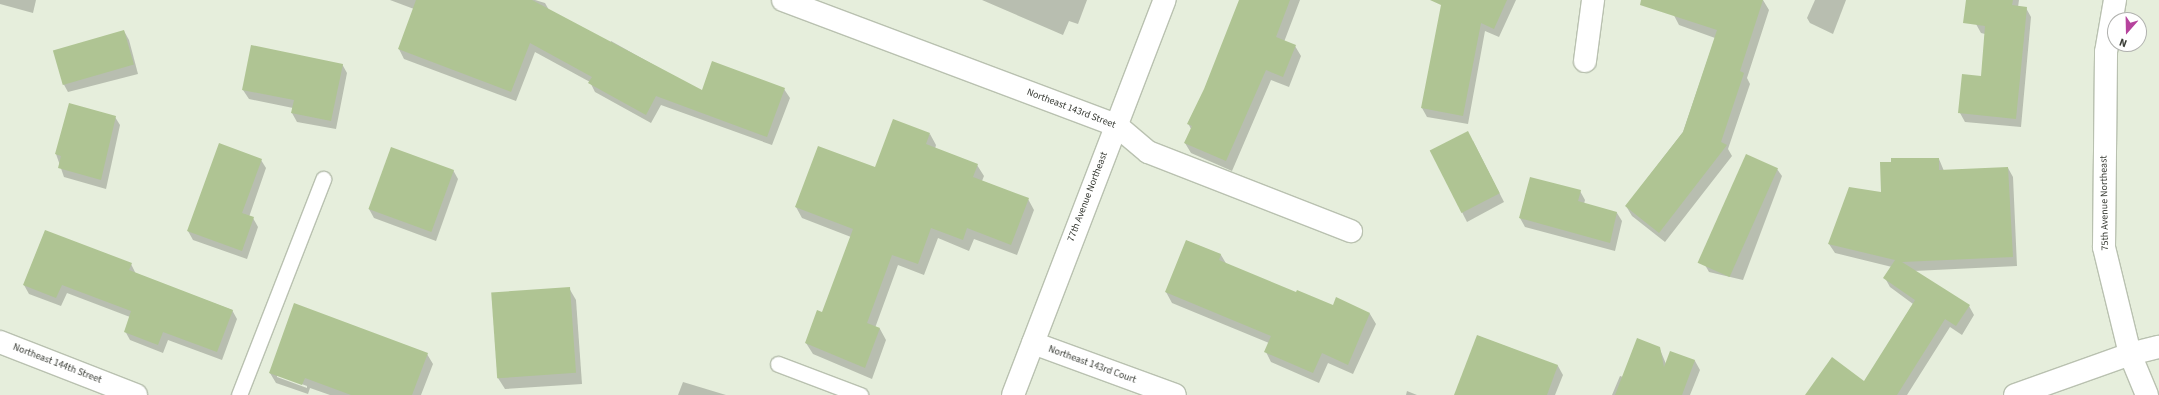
<!DOCTYPE html>
<style>
body{margin:0}
#map{position:relative;width:2159px;height:395px;overflow:hidden;background:#e6eedc;font-family:"Source Sans 3",sans-serif}
div>[style]{position:absolute}
.shadow>*{inset:0;background:#0003}
.building>*{inset:0;background:#afc493;transform-origin:0 0}
.roads{filter:drop-shadow(1px 0 #b9c1b0) drop-shadow(-1px 0 #b9c1b0) drop-shadow(0 1px #b9c1b0) drop-shadow(0 -1px #b9c1b0)}
.lane>*{height:15px;margin:-7.5px;padding:0 7.5px;transform-origin:7.5px;border-radius:7.5px;background:#fff}
.street>*{height:22px;margin:-11px;padding:0 11px;transform-origin:11px;border-radius:11px;background:#fff}
span{translate:-50% -50%;white-space:nowrap;text-align:center;line-height:1.15;-webkit-text-stroke:3px #fff;paint-order:stroke}
.street-label{font-size:10px;color:#393c35}
.north{position:absolute;left:2107px;top:12px;width:40px;height:40px;box-sizing:border-box;background:#fff;border:1px solid #b0b1ae;border-radius:50%;rotate:200deg;font-size:11px;font-weight:700;line-height:16px;text-align:center;color:#393c35}
.north::after{content:'';display:block;margin:auto;width:14px;height:18px;background:#b6439d;clip-path:polygon(50% 0,100% 100%,50% 72%,0 100%)}
</style>
<div id="map">
<div class="shadow">
<div style="clip-path:polygon(0 0,36px 0,33px 13px,0 4px)"></div>
<div style="clip-path:polygon(390px 0,535px 0,545px 3px,549px 10px,610px 44px,611px 41px,702px 92px,784px 89px,790px 98px,772px 145px,661px 105px,651px 123px,595px 92px,590px 82px,535px 52px,516px 101px,404px 59px,399px 49px,414px 9px)"></div>
<div style="clip-path:polygon(982px 0,1087px 0,1078px 24px,1069px 21px,1063px 35px)"></div>
<div style="clip-path:polygon(1240px 0,1300px 0,1284px 42px,1295px 46px,1301px 56px,1289px 87px,1271px 80px,1232px 171px,1191px 153px,1185px 143px,1191px 129px,1188px 123px,1205px 90px)"></div>
<div style="clip-path:polygon(1443px 0,1516px 0,1499px 37px,1485px 31px,1468px 124px,1427px 117px,1422px 108px)"></div>
<div style="clip-path:polygon(1666px 0,1763px 0,1769px 10px,1747px 78px,1750px 84px,1728px 149px,1732px 156px,1665px 242px,1632px 216px,1626px 206px,1683px 132px,1715px 38px,1679px 25px)"></div>
<div style="clip-path:polygon(1815px 0,1846px 0,1833px 34px,1810px 23px,1807px 18px)"></div>
<div style="clip-path:polygon(1979px 0,2019px 0,2018px 7px,2026px 8px,2031px 17px,2021px 127px,1965px 122px,1960px 113px,1982px 77px,1985px 34px,1981px 33px,1976px 24px)"></div>
<div style="clip-path:polygon(124px 31px,129px 40px,138px 74px,68px 92px,63px 83px)"></div>
<div style="clip-path:polygon(342px 64px,347px 73px,336px 129px,297px 122px,292px 113px,293px 108px,249px 99px,243px 90px)"></div>
<div style="clip-path:polygon(115px 117px,120px 125px,106px 189px,64px 177px,56px 154px)"></div>
<div style="clip-path:polygon(930px 134px,936px 145px,935px 149px,977px 165px,984px 176px,982px 181px,1028px 199px,1034px 210px,1017px 255px,974px 239px,969px 251px,938px 238px,924px 275px,898px 265px,875px 328px,880px 329px,886px 340px,872px 379px,813px 354px,806px 343px,823px 313px,851px 237px,802px 218px,796px 207px,876px 169px)"></div>
<div style="clip-path:polygon(1473px 141px,1504px 202px,1467px 222px,1431px 151px)"></div>
<div style="clip-path:polygon(1939px 159px,1944px 171px,2008px 168px,2013px 177px,2017px 266px,1914px 271px,1969px 306px,1974px 315px,1962px 335px,1950px 327px,1907px 395px,1806px 395px,1865px 382px,1913px 304px,1890px 287px,1885px 278px,1892px 267px,1835px 253px,1829px 244px,1882px 193px)"></div>
<div style="clip-path:polygon(261px 160px,266px 168px,249px 217px,253px 218px,258px 227px,247px 259px,193px 240px,188px 231px)"></div>
<div style="clip-path:polygon(1777px 169px,1782px 176px,1743px 280px,1709px 272px,1705px 265px)"></div>
<div style="clip-path:polygon(453px 170px,458px 179px,436px 241px,374px 218px,369px 209px)"></div>
<div style="clip-path:polygon(1580px 191px,1585px 200px,1584px 204px,1617px 213px,1622px 221px,1615px 251px,1525px 227px,1520px 218px)"></div>
<div style="clip-path:polygon(1187px 241px,1221px 255px,1227px 265px,1296px 293px,1333px 306px,1370px 314px,1376px 324px,1353px 374px,1328px 363px,1319px 383px,1271px 362px,1266px 352px,1269px 343px,1172px 303px,1166px 292px)"></div>
<div style="clip-path:polygon(131px 264px,136px 274px,232px 310px,237px 319px,222px 360px,168px 340px,163px 353px,130px 340px,125px 331px,130px 317px,67px 293px,61px 306px,29px 294px,24px 285px)"></div>
<div style="clip-path:polygon(569px 288px,576px 300px,582px 384px,505px 389px,498px 378px)"></div>
<div style="clip-path:polygon(1478px 336px,1558px 366px,1563px 375px,1555px 395px,1466px 395px)"></div>
<div style="clip-path:polygon(1659px 347px,1666px 364px,1671px 352px,1695px 361px,1700px 370px,1690px 395px,1612px 395px,1620px 376px,1623px 377px)"></div>
<div style="clip-path:polygon(evenodd,427px 354px,433px 364px,421px 395px,330px 395px,310px 388px,308px 394px,276px 383px,270px 373px,427px 354px,277px 375px,307px 386px,307px 388px,277px 377px,277px 375px)"></div>
<div style="clip-path:polygon(683px 382px,726px 395px,678px 395px)"></div>
<div style="clip-path:polygon(1407px 391px,1417px 395px,1406px 395px)"></div>
</div>
<div class="building">
<div style="clip-path:polygon(416px 0,532px 0,702px 90px,712px 61px,785px 88px,767px 137px,656px 96px,646px 115px,588px 83px,592px 77px,530px 43px,511px 92px,398px 49px)"></div>
<div style="clip-path:polygon(1239px 0,1290px 0,1276px 37px,1296px 45px,1283px 77px,1266px 70px,1226px 161px,1184px 143px,1192px 126px,1187px 124px,1204px 89px)"></div>
<div style="clip-path:polygon(1430px 0,1507px 0,1494px 29px,1481px 23px,1463px 116px,1421px 108px,1441px 5px)"></div>
<div style="clip-path:polygon(1641px 0,1763px 0,1740px 71px,1744px 73px,1721px 142px,1727px 145px,1659px 233px,1625px 206px,1683px 132px,1717px 30px,1640px 5px)"></div>
<div style="clip-path:polygon(1966px 0,2013px 0,2012px 5px,2027px 7px,2016px 119px,1958px 113px,1962px 74px,1981px 76px,1985px 26px,1963px 23px)"></div>
<div style="left:124px;top:30px;width:36px;height:74px;rotate:74deg"></div>
<div style="clip-path:polygon(251px 45px,343px 64px,331px 121px,291px 113px,294px 100px,242px 90px)"></div>
<div style="clip-path:polygon(69px 103px,116px 116px,101px 180px,58px 168px,61px 156px,55px 154px)"></div>
<div style="clip-path:polygon(893px 119px,930px 133px,926px 144px,978px 164px,973px 177px,1029px 198px,1011px 245px,967px 228px,963px 240px,931px 228px,918px 264px,892px 255px,867px 323px,880px 328px,865px 368px,805px 343px,817px 310px,822px 312px,853px 229px,795px 207px,818px 146px,875px 167px)"></div>
<div style="left:1468px;top:131px;width:70px;height:43px;rotate:63deg"></div>
<div style="clip-path:polygon(219px 143px,262px 159px,242px 213px,254px 217px,242px 251px,187px 231px)"></div>
<div style="left:391px;top:147px;width:67px;height:66px;rotate:20deg"></div>
<div style="left:1746px;top:154px;width:35px;height:119px;rotate:24deg"></div>
<div style="clip-path:polygon(1891px 158px,1939px 158px,1939px 170px,2008px 167px,2013px 257px,1902px 262px,1970px 305px,1956px 326px,1945px 319px,1897px 395px,1805px 395px,1832px 357px,1864px 381px,1915px 300px,1883px 278px,1895px 260px,1828px 244px,1849px 187px,1881px 192px,1880px 162px,1891px 162px)"></div>
<div style="clip-path:polygon(1530px 177px,1581px 190px,1578px 201px,1617px 212px,1610px 243px,1519px 218px)"></div>
<div style="clip-path:polygon(45px 230px,132px 263px,129px 270px,233px 310px,217px 352px,163px 332px,158px 345px,124px 332px,131px 311px,62px 285px,56px 298px,23px 285px)"></div>
<div style="clip-path:polygon(1186px 240px,1221px 254px,1219px 260px,1296px 292px,1297px 290px,1333px 305px,1336px 297px,1370px 313px,1348px 365px,1322px 353px,1313px 373px,1264px 352px,1271px 336px,1165px 292px)"></div>
<div style="left:570px;top:287px;width:86px;height:79px;rotate:86deg"></div>
<div style="clip-path:polygon(294px 303px,428px 353px,412px 395px,351px 395px,305px 378px,302px 385px,269px 373px)"></div>
<div style="clip-path:polygon(1477px 335px,1558px 365px,1547px 395px,1454px 395px)"></div>
<div style="clip-path:polygon(1637px 338px,1660px 347px,1664px 367px,1670px 351px,1695px 360px,1682px 395px,1615px 395px)"></div>
</div>
<div class="roads">
<div class="lane">
<div style="left:778px;top:364px;width:88px;rotate:20.7deg"></div>
<div style="left:239px;top:395px;width:232px;rotate:-68.7deg"></div>
</div>
<div class="street">
<div style="left:783px;top:0;width:356px;rotate:20.6deg"></div>
<div style="left:1116px;top:125px;width:42px;rotate:40.2deg"></div>
<div style="left:1148px;top:152px;width:218px;rotate:21.3deg"></div>
<div style="left:1585px;top:61px;width:62px;rotate:-82.5deg"></div>
<div style="left:0;top:342px;width:146px;rotate:21.3deg"></div>
<div style="left:1033px;top:343px;width:151px;rotate:20.1deg"></div>
<div style="left:1013px;top:395px;width:423px;rotate:-69deg"></div>
<div style="left:2015px;top:395px;width:122px;rotate:-19.6deg"></div>
<div style="left:2130px;top:354px;width:110px;rotate:-103.7deg"></div>
<div style="left:2104px;top:247px;width:195px;rotate:-89.4deg"></div>
<div style="left:2106px;top:52px;width:53px;rotate:-80.2deg"></div>
<div style="left:2147px;top:395px;width:44px;rotate:-112.5deg"></div>
<div style="left:2130px;top:354px;width:30px;rotate:-14deg"></div>
</div>
</div>
<div class="street-label">
<span style="left:1071px;top:109px;rotate:21deg">Northeast 143rd Street</span>
<span style="left:1088px;top:197px;rotate:-69deg">77th Avenue Northeast</span>
<span style="left:2105px;top:203px;rotate:-91deg">75th Avenue Northeast</span>
<span style="left:57px;top:364px;rotate:21deg">Northeast 144th Street</span>
<span style="left:1092px;top:365px;rotate:20deg">Northeast 143rd Court</span>
</div>
<div class="north">N</div>
</div>
